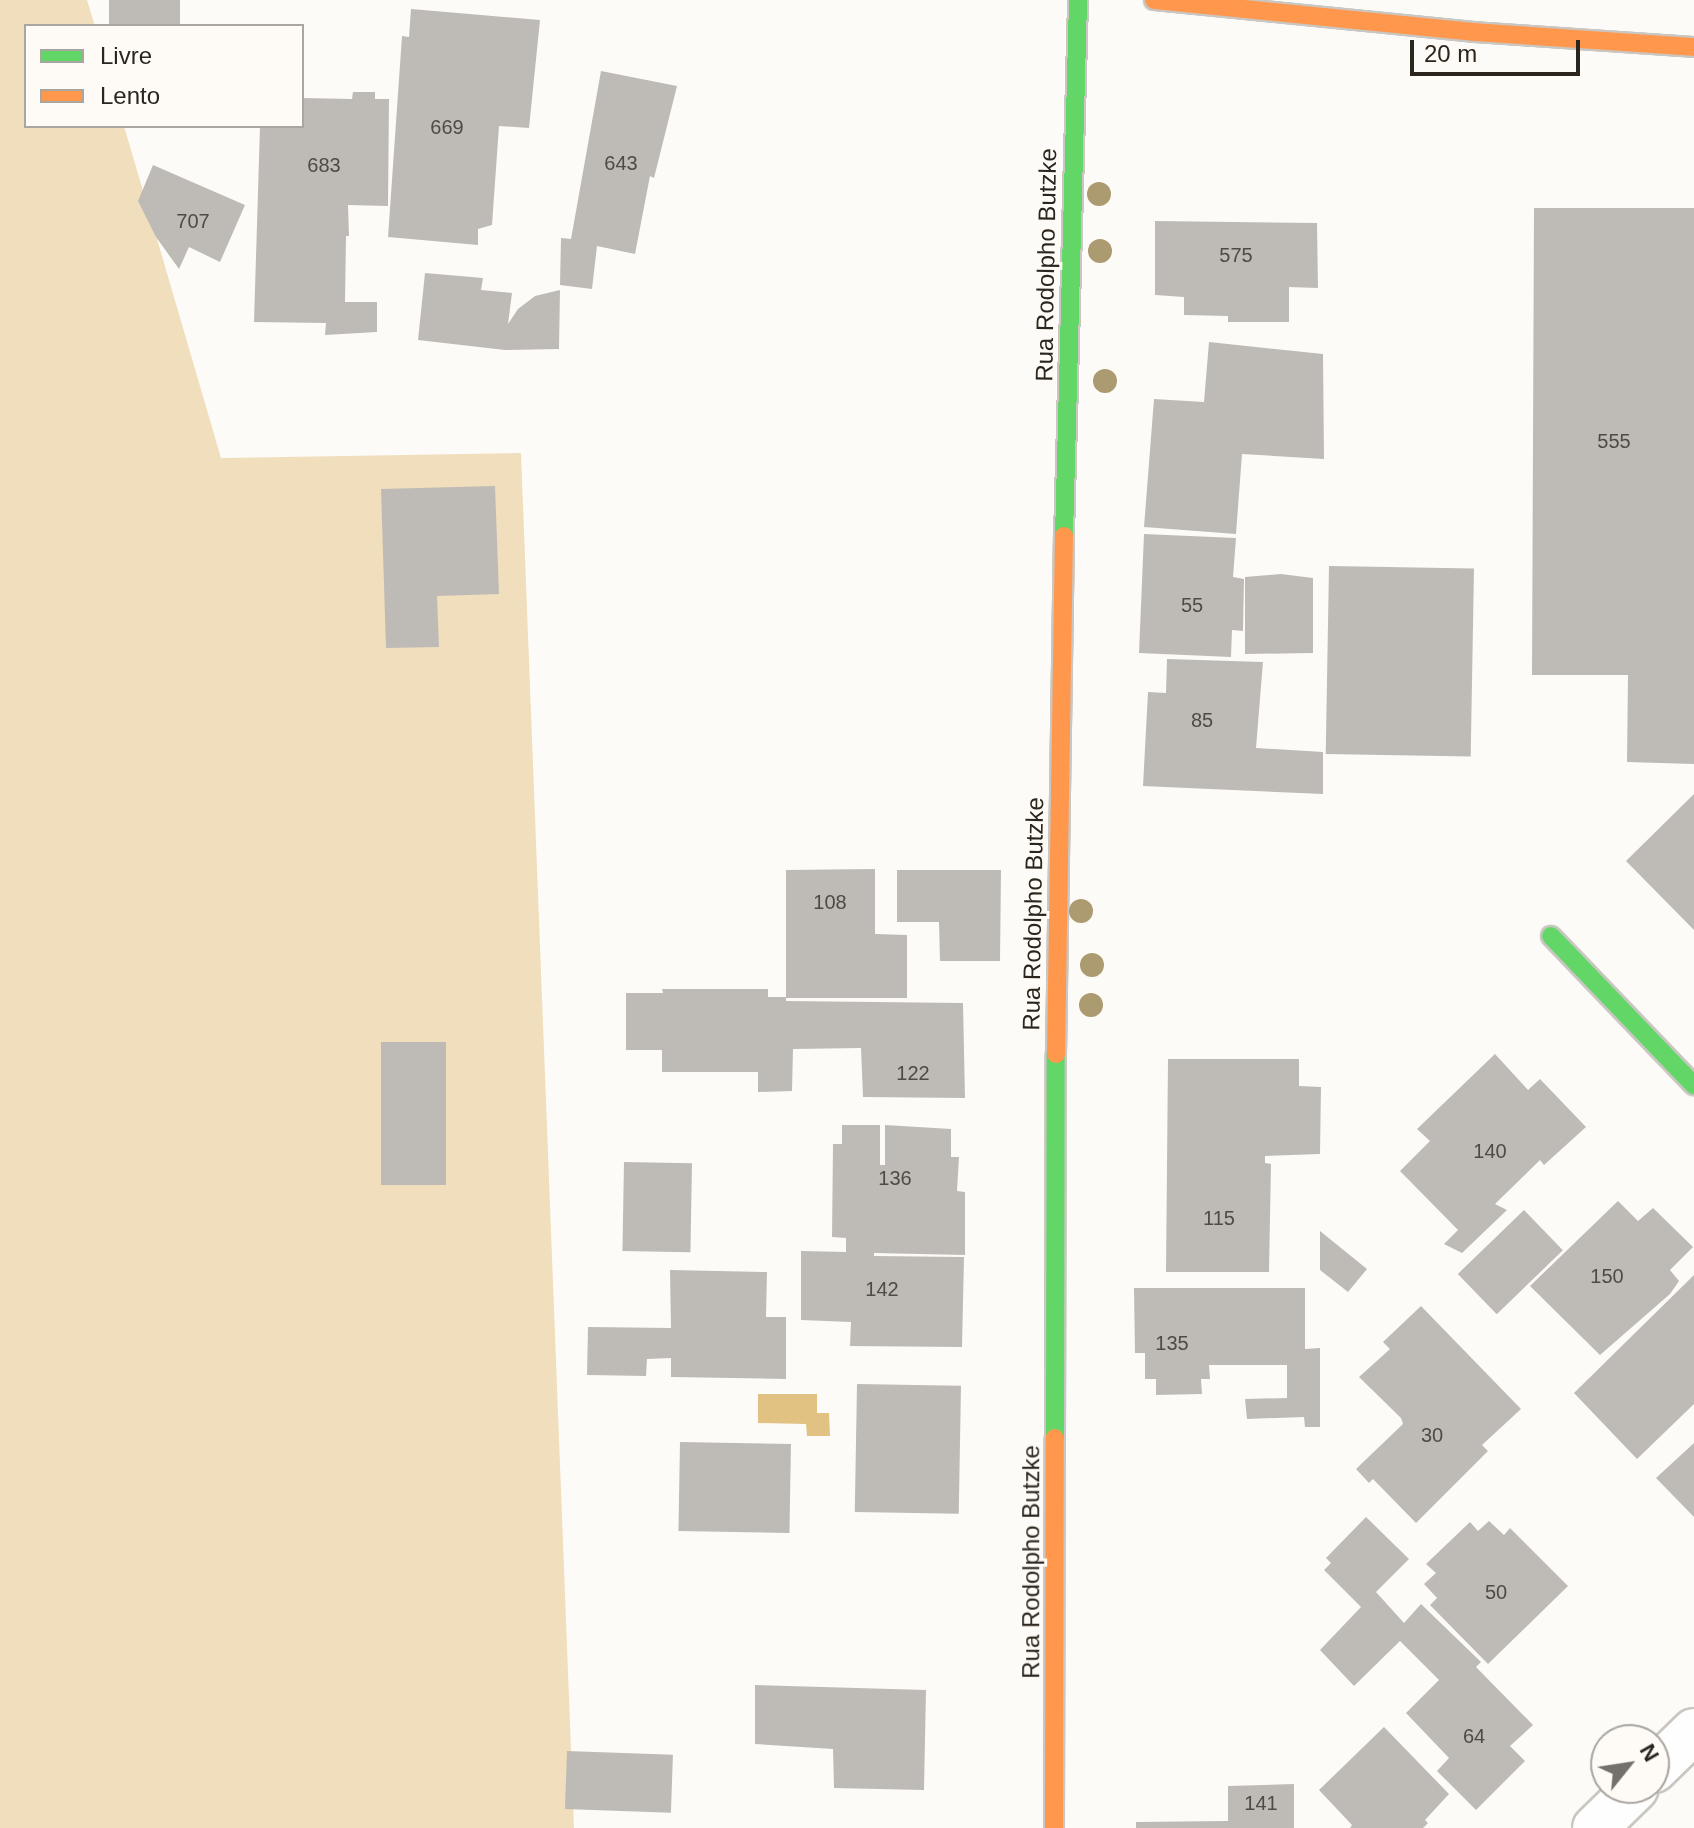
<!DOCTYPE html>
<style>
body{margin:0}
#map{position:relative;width:1694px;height:1828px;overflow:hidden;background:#fdfbf8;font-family:Helvetica,sans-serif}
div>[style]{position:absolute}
.green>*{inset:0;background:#f0debc}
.water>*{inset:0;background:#e2c282}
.building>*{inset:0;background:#bebbb6;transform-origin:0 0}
.roads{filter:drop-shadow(2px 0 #cac7c2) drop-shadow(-2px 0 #cac7c2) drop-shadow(0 2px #cac7c2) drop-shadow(0 -2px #cac7c2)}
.street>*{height:44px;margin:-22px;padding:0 22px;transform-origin:22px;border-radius:22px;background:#fffefe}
.fast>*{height:18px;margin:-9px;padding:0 9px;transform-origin:9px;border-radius:9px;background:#63d668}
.slow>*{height:18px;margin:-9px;padding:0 9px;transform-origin:9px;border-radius:9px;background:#ff974d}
.trees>*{width:24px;height:24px;margin:-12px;border-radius:50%;background:#ac9a70}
span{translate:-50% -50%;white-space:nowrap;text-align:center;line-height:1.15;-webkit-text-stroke:6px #fefbf7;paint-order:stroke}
.number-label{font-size:20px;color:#4f4a43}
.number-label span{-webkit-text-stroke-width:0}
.street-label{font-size:24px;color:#2a251d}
.legend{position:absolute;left:24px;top:24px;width:280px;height:104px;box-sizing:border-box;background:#fefbf7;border:2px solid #a9a5a0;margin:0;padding:10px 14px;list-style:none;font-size:24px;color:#2a251d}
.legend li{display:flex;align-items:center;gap:16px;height:40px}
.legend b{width:40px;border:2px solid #a9a5a0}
.north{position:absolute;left:1590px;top:1724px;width:80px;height:80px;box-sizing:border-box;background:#fefbf7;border:2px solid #a9a5a0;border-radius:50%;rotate:60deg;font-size:22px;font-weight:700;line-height:32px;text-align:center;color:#2a251d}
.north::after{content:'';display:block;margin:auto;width:28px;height:36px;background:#74706a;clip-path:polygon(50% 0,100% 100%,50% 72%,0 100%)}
.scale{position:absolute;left:1410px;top:40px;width:170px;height:36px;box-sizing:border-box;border:4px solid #2a251d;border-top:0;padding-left:10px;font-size:24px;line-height:28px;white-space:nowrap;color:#2a251d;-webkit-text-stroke:6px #fefbf7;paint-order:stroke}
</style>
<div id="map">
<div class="green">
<div style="clip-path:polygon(0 0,87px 0,95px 26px,26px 26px,26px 126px,124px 126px,221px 458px,521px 453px,574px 1828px,0 1828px)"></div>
</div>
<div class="water">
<div style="clip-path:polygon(758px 1394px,817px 1394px,817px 1413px,829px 1413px,830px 1436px,807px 1436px,806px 1424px,758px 1423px)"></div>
</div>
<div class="building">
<div style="left:109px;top:0;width:71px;height:26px"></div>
<div style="clip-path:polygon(411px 9px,540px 20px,529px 128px,499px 126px,492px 225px,478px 229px,478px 245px,388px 237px,402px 36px,409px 37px)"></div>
<div style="clip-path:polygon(601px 71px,677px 86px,654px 178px,650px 176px,635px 254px,597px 246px,592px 289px,560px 285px,561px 238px,571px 239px)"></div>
<div style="clip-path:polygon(353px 92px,375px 92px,375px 99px,389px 99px,388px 206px,348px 205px,349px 236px,346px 236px,345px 302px,377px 302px,377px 332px,325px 335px,326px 323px,254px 322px,260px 126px,302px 126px,302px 98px,352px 99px)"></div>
<div style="clip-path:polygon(153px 165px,245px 205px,220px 262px,189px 247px,179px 269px,156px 237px,138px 201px)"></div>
<div style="clip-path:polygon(1534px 208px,1694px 208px,1694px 764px,1627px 762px,1628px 675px,1532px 675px)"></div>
<div style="clip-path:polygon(1155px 221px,1317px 223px,1318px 288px,1289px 287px,1289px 322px,1228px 322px,1228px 316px,1184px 315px,1184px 297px,1155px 295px)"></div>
<div style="clip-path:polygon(425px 273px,483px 278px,481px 290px,512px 293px,508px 324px,518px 309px,535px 296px,560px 290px,559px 349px,505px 350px,418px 340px)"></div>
<div style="clip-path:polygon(1209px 342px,1323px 354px,1324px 459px,1242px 454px,1236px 534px,1144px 527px,1154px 399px,1204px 402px)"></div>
<div style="clip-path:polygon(495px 486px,499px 594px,437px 596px,439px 647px,386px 648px,381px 489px)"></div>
<div style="clip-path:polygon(1144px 534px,1236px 538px,1233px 577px,1244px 579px,1243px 631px,1232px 630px,1231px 657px,1139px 653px)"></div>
<div style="left:1329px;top:566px;width:145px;height:188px;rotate:1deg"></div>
<div style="clip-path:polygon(1281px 574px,1313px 578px,1313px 653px,1245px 654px,1245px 577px)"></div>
<div style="clip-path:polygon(1167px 659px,1263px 662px,1256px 748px,1323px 752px,1323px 794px,1143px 786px,1148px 692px,1166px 693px)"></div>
<div style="clip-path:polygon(1694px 794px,1694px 930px,1626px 861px)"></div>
<div style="clip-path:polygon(875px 869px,875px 934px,907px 935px,907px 998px,786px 998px,786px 870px)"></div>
<div style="clip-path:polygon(897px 870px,1001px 870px,1000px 961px,940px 961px,939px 922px,897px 922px)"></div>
<div style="clip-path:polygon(662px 989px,768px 989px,768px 997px,786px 997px,786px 1001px,963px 1003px,965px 1098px,863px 1097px,861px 1048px,793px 1049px,792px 1091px,758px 1092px,758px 1072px,662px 1072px,662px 1050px,626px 1050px,626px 993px,663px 993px)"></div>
<div style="left:381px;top:1042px;width:65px;height:143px"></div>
<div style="clip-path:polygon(1495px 1054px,1528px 1090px,1540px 1079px,1586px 1127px,1544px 1165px,1540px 1160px,1495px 1204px,1507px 1210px,1462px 1253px,1444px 1244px,1458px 1230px,1400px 1171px,1430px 1141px,1417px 1129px)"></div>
<div style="clip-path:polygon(1168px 1059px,1299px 1059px,1299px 1086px,1321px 1087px,1320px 1154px,1265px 1156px,1265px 1163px,1271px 1164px,1269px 1272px,1166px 1272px)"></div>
<div style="clip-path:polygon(842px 1125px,880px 1125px,880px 1165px,885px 1165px,885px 1125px,951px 1129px,951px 1157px,959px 1157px,957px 1191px,965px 1192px,965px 1255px,874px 1253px,874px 1256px,964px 1257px,962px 1347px,850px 1346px,851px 1322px,801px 1320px,801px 1251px,846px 1252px,846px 1238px,832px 1237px,833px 1144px,842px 1144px)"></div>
<div style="left:624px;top:1162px;width:68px;height:89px;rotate:1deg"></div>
<div style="clip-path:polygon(1618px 1201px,1638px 1221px,1653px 1208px,1693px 1247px,1670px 1270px,1679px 1281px,1670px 1294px,1600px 1355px,1530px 1286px)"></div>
<div style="left:1524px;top:1210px;width:56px;height:92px;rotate:46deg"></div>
<div style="clip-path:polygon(1320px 1231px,1367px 1269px,1348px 1292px,1320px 1270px)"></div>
<div style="clip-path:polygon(670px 1270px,767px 1272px,766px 1317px,786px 1317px,786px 1379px,671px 1377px,671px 1358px,647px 1359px,646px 1376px,587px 1375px,588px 1327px,671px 1328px)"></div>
<div style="clip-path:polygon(1694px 1275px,1694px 1404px,1637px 1459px,1574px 1393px)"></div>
<div style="clip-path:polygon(1134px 1288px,1305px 1288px,1305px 1349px,1320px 1348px,1320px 1427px,1305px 1427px,1304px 1417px,1247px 1419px,1245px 1399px,1287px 1398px,1287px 1365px,1209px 1365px,1210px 1379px,1201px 1379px,1202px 1394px,1156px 1395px,1156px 1379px,1145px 1379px,1145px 1353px,1135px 1353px)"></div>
<div style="clip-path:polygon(1421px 1306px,1521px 1409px,1482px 1445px,1488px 1451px,1416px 1523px,1373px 1479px,1369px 1483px,1356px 1469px,1403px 1424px,1401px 1418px,1359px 1377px,1390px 1349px,1383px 1342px)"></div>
<div style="left:857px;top:1384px;width:104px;height:128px;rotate:1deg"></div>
<div style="left:680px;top:1442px;width:111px;height:89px;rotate:1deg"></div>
<div style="clip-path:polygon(1694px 1443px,1694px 1517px,1656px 1478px)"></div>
<div style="clip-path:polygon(1366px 1517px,1409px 1559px,1376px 1592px,1404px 1623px,1421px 1604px,1481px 1662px,1476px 1667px,1533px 1725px,1510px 1746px,1525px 1761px,1476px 1810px,1437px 1771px,1449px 1758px,1406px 1713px,1439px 1680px,1400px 1641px,1354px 1686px,1320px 1650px,1361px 1607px,1324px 1570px,1331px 1563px,1326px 1558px)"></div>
<div style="clip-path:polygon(1489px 1521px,1504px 1535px,1510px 1528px,1568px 1586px,1488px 1664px,1430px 1605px,1437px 1598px,1424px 1584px,1436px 1573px,1426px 1564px,1470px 1522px,1478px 1531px)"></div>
<div style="clip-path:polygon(755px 1685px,926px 1690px,924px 1790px,834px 1788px,833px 1749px,755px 1744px)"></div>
<div style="clip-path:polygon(1384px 1727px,1449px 1794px,1425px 1820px,1428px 1823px,1423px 1828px,1350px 1828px,1352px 1825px,1319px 1790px)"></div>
<div style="left:567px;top:1751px;width:106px;height:58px;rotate:2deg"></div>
<div style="clip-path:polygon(1294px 1784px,1294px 1828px,1136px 1828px,1136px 1822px,1228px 1821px,1228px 1786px)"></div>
</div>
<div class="roads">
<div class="street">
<div style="left:1654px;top:1770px;width:56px;rotate:-44.3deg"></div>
<div style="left:1595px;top:1828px;width:57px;rotate:-44.3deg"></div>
</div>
<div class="fast">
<div style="left:1064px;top:536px;width:536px;rotate:-88.5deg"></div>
<div style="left:1551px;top:936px;width:207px;rotate:46.2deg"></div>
<div style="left:1055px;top:1438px;width:384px;rotate:-89.9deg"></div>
</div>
<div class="slow">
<div style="left:1154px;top:0;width:322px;rotate:5.7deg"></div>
<div style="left:1474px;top:32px;width:221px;rotate:3.9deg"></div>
<div style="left:1056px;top:1054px;width:518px;rotate:-89.12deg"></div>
<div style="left:1054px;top:1828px;width:390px;rotate:-89.9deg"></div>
</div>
</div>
<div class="trees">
<div style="left:1099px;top:194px"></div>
<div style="left:1100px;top:251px"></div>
<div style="left:1105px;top:381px"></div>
<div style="left:1081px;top:911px"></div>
<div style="left:1092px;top:965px"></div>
<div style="left:1091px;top:1005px"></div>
</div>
<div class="number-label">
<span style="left:447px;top:127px">669</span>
<span style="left:621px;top:163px">643</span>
<span style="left:324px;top:165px">683</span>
<span style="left:193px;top:221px">707</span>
<span style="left:1236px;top:255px">575</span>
<span style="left:1614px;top:441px">555</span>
<span style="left:1192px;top:605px">55</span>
<span style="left:1202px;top:720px">85</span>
<span style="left:830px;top:902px">108</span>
<span style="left:913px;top:1073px">122</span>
<span style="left:1490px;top:1151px">140</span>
<span style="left:895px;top:1178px">136</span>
<span style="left:1219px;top:1218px">115</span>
<span style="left:1607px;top:1276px">150</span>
<span style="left:882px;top:1289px">142</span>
<span style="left:1172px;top:1343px">135</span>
<span style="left:1432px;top:1435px">30</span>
<span style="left:1496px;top:1592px">50</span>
<span style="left:1474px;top:1736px">64</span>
<span style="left:1261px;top:1803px">141</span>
</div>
<div class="street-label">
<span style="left:1046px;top:265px;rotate:-89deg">Rua Rodolpho Butzke</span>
<span style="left:1033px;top:914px;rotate:-89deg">Rua Rodolpho Butzke</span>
<span style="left:1031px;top:1562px;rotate:-90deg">Rua Rodolpho Butzke</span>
</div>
<ul class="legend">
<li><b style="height:10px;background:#63d668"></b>Livre</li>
<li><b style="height:10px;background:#ff974d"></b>Lento</li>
</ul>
<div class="north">N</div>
<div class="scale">20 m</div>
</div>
